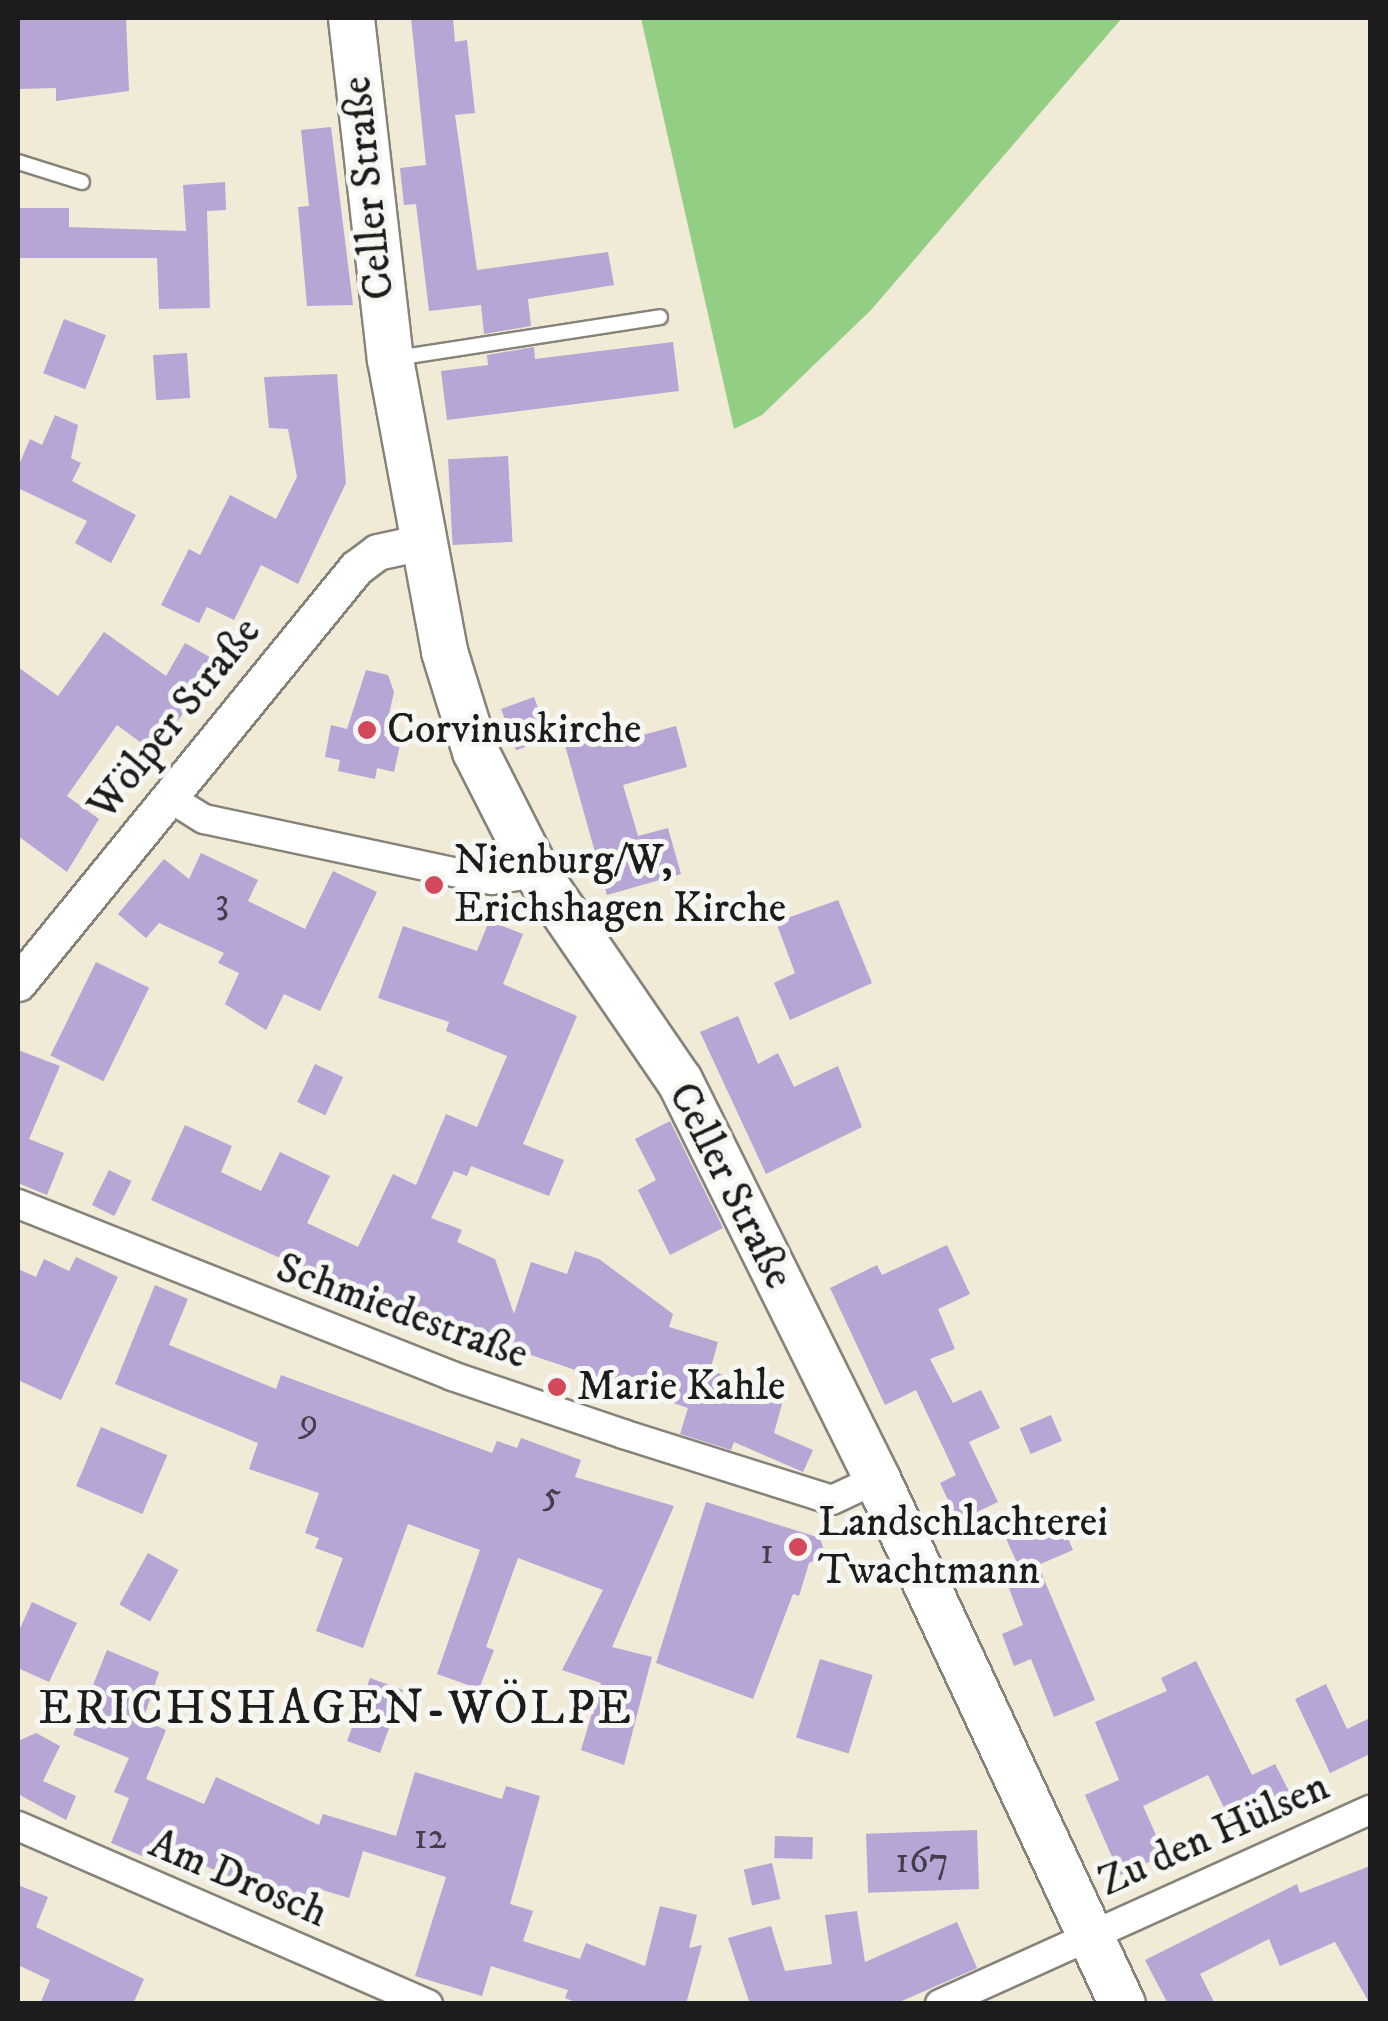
<!DOCTYPE html>
<meta charset="utf-8">
<style>
body{margin:0}
#map{position:relative;width:1388px;height:2021px;overflow:hidden;background:#f0ead6;font-family:"IM FELL DW Pica",serif}
div>[style]{position:absolute}
.green>*{inset:0;background:#92cf85}
.building>*{inset:0;background:#b6a5d5;transform-origin:0 0}
.roads{filter:drop-shadow(2px 0 #868379) drop-shadow(-2px 0 #868379) drop-shadow(0 2px #868379) drop-shadow(0 -2px #868379)}
.service>*{height:14px;margin:-7px;padding:0 7px;transform-origin:7px;border-radius:7px;background:#fff}
.minor>*{height:28px;margin:-14px;padding:0 14px;transform-origin:14px;border-radius:14px;background:#fff}
.tertiary>*{height:35px;margin:-17.5px;padding:0 17.5px;transform-origin:17.5px;border-radius:17.5px;background:#fff}
.primary>*{height:45px;margin:-22.5px;padding:0 22.5px;transform-origin:22.5px;border-radius:22.5px;background:#fff}
.dots>*{width:28px;height:28px;translate:-50% -50%;box-sizing:border-box;border:5px solid #f6f6f2;border-radius:50%}
span{translate:-50% -50%;white-space:nowrap;text-align:center;line-height:1.15;-webkit-text-stroke:10px #f6f6f2;paint-order:stroke}
.number-label{font-size:38px;color:#423e4a}
.number-label span{-webkit-text-stroke-width:0}
.street-label{font-size:42px;color:#1c1c1c}
.poi-label{font-size:42px;color:#1c1c1c}
.left{translate:0 -50%;text-align:left}
.quarter-label{font-size:48px;color:#1c1c1c;letter-spacing:2.5px}
.frame{position:absolute;inset:0;border:20px solid #1c1c1c;pointer-events:none}
</style>
<div id="map">
<div class="green">
<div style="clip-path:polygon(641px 18px,1122px 18px,871px 310px,762px 415px,734px 429px)"></div>
</div>
<div class="building">
<div style="clip-path:polygon(18px 18px,126px 18px,129px 91px,56px 101px,56px 88px,18px 89px)"></div>
<div style="clip-path:polygon(411px 18px,453px 18px,455px 42px,467px 40px,475px 113px,455px 115px,477px 270px,608px 252px,614px 285px,528px 299px,531px 326px,484px 334px,481px 305px,429px 311px,416px 204px,404px 205px,400px 168px,426px 165px)"></div>
<div style="clip-path:polygon(331px 127px,353px 305px,307px 306px,298px 207px,309px 206px,301px 130px)"></div>
<div style="clip-path:polygon(225px 182px,226px 210px,207px 211px,210px 308px,159px 309px,157px 258px,18px 258px,18px 208px,69px 208px,69px 227px,186px 231px,183px 185px)"></div>
<div style="left:64px;top:319px;width:45px;height:58px;rotate:21deg"></div>
<div style="clip-path:polygon(673px 342px,679px 391px,447px 420px,441px 371px,488px 365px,487px 355px,534px 347px,535px 359px)"></div>
<div style="left:187px;top:353px;width:45px;height:34px;rotate:86deg"></div>
<div style="clip-path:polygon(337px 374px,346px 483px,298px 584px,261px 565px,234px 620px,207px 607px,199px 623px,161px 605px,189px 549px,200px 555px,230px 495px,276px 519px,297px 477px,288px 429px,269px 428px,264px 377px)"></div>
<div style="clip-path:polygon(55px 415px,78px 425px,71px 458px,81px 463px,72px 481px,136px 515px,111px 563px,75px 543px,87px 521px,18px 488px,18px 467px,30px 439px,42px 445px)"></div>
<div style="left:508px;top:456px;width:86px;height:60px;rotate:87deg"></div>
<div style="clip-path:polygon(104px 632px,166px 676px,185px 643px,231px 669px,220px 689px,206px 681px,155px 753px,117px 725px,67px 796px,99px 819px,67px 872px,18px 836px,18px 667px,58px 696px)"></div>
<div style="clip-path:polygon(366px 670px,388px 675px,394px 692px,384px 736px,401px 740px,394px 772px,377px 768px,375px 779px,338px 771px,340px 760px,325px 757px,331px 725px,347px 729px)"></div>
<div style="left:534px;top:697px;width:44px;height:35px;rotate:70deg"></div>
<div style="clip-path:polygon(608px 726px,613px 743px,676px 726px,687px 767px,623px 785px,638px 836px,668px 828px,681px 874px,607px 895px,563px 738px)"></div>
<div style="clip-path:polygon(201px 853px,258px 880px,248px 901px,305px 929px,333px 871px,377px 892px,320px 1011px,284px 994px,266px 1030px,225px 1004px,239px 973px,218px 963px,224px 953px,159px 923px,146px 938px,118px 914px,164px 859px,189px 879px)"></div>
<div style="clip-path:polygon(838px 900px,872px 983px,790px 1020px,774px 983px,795px 973px,776px 922px)"></div>
<div style="clip-path:polygon(489px 921px,523px 934px,503px 984px,577px 1016px,523px 1144px,564px 1160px,549px 1196px,471px 1166px,467px 1176px,454px 1171px,431px 1218px,462px 1230px,457px 1242px,495px 1259px,514px 1314px,531px 1262px,567px 1274px,575px 1251px,599px 1259px,673px 1314px,669px 1327px,718px 1342px,710px 1371px,785px 1393px,774px 1433px,813px 1450px,803px 1472px,734px 1442px,731px 1450px,680px 1434px,688px 1408px,389px 1307px,151px 1200px,185px 1125px,232px 1146px,221px 1172px,261px 1191px,280px 1152px,330px 1176px,307px 1223px,358px 1247px,393px 1174px,416px 1185px,446px 1114px,477px 1127px,507px 1056px,446px 1031px,449px 1022px,378px 998px,403px 926px,477px 951px)"></div>
<div style="left:96px;top:962px;width:59px;height:104px;rotate:26deg"></div>
<div style="clip-path:polygon(738px 1016px,758px 1064px,778px 1053px,794px 1087px,838px 1066px,862px 1127px,766px 1174px,700px 1032px)"></div>
<div style="clip-path:polygon(18px 1050px,60px 1066px,29px 1139px,64px 1153px,47px 1195px,18px 1183px)"></div>
<div style="left:315px;top:1064px;width:31px;height:42px;rotate:25deg"></div>
<div style="clip-path:polygon(670px 1121px,723px 1228px,670px 1255px,638px 1190px,656px 1180px,635px 1139px)"></div>
<div style="left:109px;top:1170px;width:25px;height:39px;rotate:26deg"></div>
<div style="clip-path:polygon(947px 1245px,970px 1294px,938px 1309px,955px 1349px,930px 1359px,953px 1403px,981px 1390px,1000px 1428px,969px 1442px,998px 1502px,958px 1521px,940px 1483px,956px 1475px,916px 1390px,885px 1405px,830px 1288px,877px 1265px,882px 1275px)"></div>
<div style="clip-path:polygon(76px 1257px,118px 1277px,61px 1400px,18px 1380px,18px 1269px,36px 1277px,44px 1259px,69px 1271px)"></div>
<div style="clip-path:polygon(155px 1285px,188px 1299px,169px 1345px,276px 1389px,281px 1375px,492px 1453px,497px 1441px,517px 1448px,521px 1438px,581px 1460px,575px 1477px,674px 1506px,612px 1647px,652px 1657px,624px 1765px,581px 1750px,601px 1683px,562px 1670px,603px 1590px,518px 1558px,486px 1647px,494px 1650px,479px 1689px,437px 1674px,480px 1550px,408px 1524px,363px 1648px,316px 1631px,343px 1558px,315px 1548px,319px 1538px,305px 1533px,319px 1493px,249px 1469px,258px 1443px,115px 1384px)"></div>
<div style="left:1051px;top:1415px;width:28px;height:34px;rotate:67deg"></div>
<div style="left:101px;top:1427px;width:72px;height:64px;rotate:23deg"></div>
<div style="clip-path:polygon(706px 1502px,820px 1538px,826px 1556px,809px 1563px,799px 1596px,793px 1594px,753px 1699px,656px 1663px)"></div>
<div style="clip-path:polygon(1056px 1511px,1073px 1550px,1038px 1565px,1095px 1700px,1054px 1717px,1031px 1659px,1014px 1666px,1002px 1634px,1023px 1625px,1005px 1578px,1021px 1572px,1004px 1534px)"></div>
<div style="left:148px;top:1553px;width:35px;height:59px;rotate:29deg"></div>
<div style="clip-path:polygon(32px 1602px,77px 1623px,49px 1682px,18px 1668px,18px 1633px)"></div>
<div style="clip-path:polygon(107px 1650px,159px 1672px,143px 1720px,166px 1730px,146px 1779px,204px 1804px,216px 1777px,319px 1825px,323px 1814px,396px 1836px,415px 1772px,502px 1799px,506px 1786px,540px 1796px,510px 1904px,533px 1911px,523px 1941px,580px 1959px,586px 1943px,645px 1966px,660px 1906px,697px 1915px,689px 1948px,702px 1945px,686px 2004px,580px 2004px,565px 1998px,568px 1990px,491px 1966px,482px 1996px,415px 1976px,446px 1877px,363px 1851px,349px 1898px,316px 1888px,306px 1923px,240px 1890px,243px 1882px,172px 1852px,166px 1866px,111px 1843px,129px 1798px,114px 1792px,129px 1758px,73px 1735px)"></div>
<div style="left:820px;top:1659px;width:55px;height:82px;rotate:17deg"></div>
<div style="clip-path:polygon(1196px 1661px,1252px 1775px,1275px 1764px,1292px 1797px,1233px 1826px,1208px 1775px,1143px 1806px,1165px 1855px,1120px 1875px,1085px 1795px,1119px 1780px,1095px 1722px,1167px 1691px,1161px 1678px)"></div>
<div style="left:370px;top:1678px;width:35px;height:67px;rotate:20deg"></div>
<div style="clip-path:polygon(1326px 1684px,1347px 1729px,1370px 1718px,1370px 1754px,1330px 1773px,1295px 1699px)"></div>
<div style="clip-path:polygon(36px 1733px,60px 1746px,43px 1781px,76px 1796px,66px 1820px,18px 1794px,18px 1741px)"></div>
<div style="left:977px;top:1830px;width:59px;height:111px;rotate:88deg"></div>
<div style="left:775px;top:1836px;width:38px;height:22px;rotate:2deg"></div>
<div style="left:772px;top:1863px;width:37px;height:29px;rotate:77deg"></div>
<div style="clip-path:polygon(1370px 1866px,1370px 2004px,1335px 1942px,1280px 1966px,1269px 1939px,1200px 1974px,1215px 2004px,1168px 2004px,1145px 1960px,1297px 1884px,1300px 1893px)"></div>
<div style="clip-path:polygon(18px 1885px,48px 1897px,36px 1927px,144px 1979px,133px 2004px,40px 2004px,50px 1980px,20px 1966px,18px 1971px)"></div>
<div style="clip-path:polygon(857px 1911px,865px 1962px,957px 1922px,977px 1968px,895px 2004px,750px 2004px,728px 1938px,771px 1926px,785px 1971px,832px 1964px,825px 1915px)"></div>
</div>
<div class="roads">
<div class="service">
<div style="left:18px;top:162px;width:67px;rotate:17.4deg"></div>
<div style="left:396px;top:358px;width:267px;rotate:-8.8deg"></div>
</div>
<div class="minor">
<div style="left:170px;top:798px;width:40px;rotate:32deg"></div>
<div style="left:204px;top:819px;width:294px;rotate:12deg"></div>
<div style="left:492px;top:880px;width:46px;rotate:-8.8deg"></div>
<div style="left:18px;top:1204px;width:467px;rotate:21.6deg"></div>
<div style="left:452px;top:1376px;width:181px;rotate:18.7deg"></div>
<div style="left:623px;top:1434px;width:219px;rotate:17.5deg"></div>
<div style="left:832px;top:1500px;width:50px;rotate:-25deg"></div>
<div style="left:18px;top:1826px;width:447px;rotate:23.5deg"></div>
<div style="left:940px;top:2004px;width:472px;rotate:-24.3deg"></div>
</div>
<div class="tertiary">
<div style="left:18px;top:983px;width:535px;rotate:-50.84deg"></div>
<div style="left:356px;top:568px;width:26px;rotate:-37deg"></div>
<div style="left:377px;top:552px;width:47px;rotate:-12.3deg"></div>
</div>
<div class="primary">
<div style="left:351px;top:18px;width:343px;rotate:83.5deg"></div>
<div style="left:390px;top:359px;width:297px;rotate:79.5deg"></div>
<div style="left:444px;top:651px;width:105px;rotate:72.8deg"></div>
<div style="left:475px;top:751px;width:137px;rotate:63.1deg"></div>
<div style="left:537px;top:873px;width:251px;rotate:55.6deg"></div>
<div style="left:679px;top:1080px;width:445px;rotate:63.6deg"></div>
<div style="left:877px;top:1479px;width:579px;rotate:64.98deg"></div>
</div>
</div>
<div class="dots">
<div style="left:367px;top:730px;background:#d1495b"></div>
<div style="left:434px;top:885px;background:#d1495b"></div>
<div style="left:557px;top:1387px;background:#d1495b"></div>
<div style="left:798px;top:1547px;background:#d1495b"></div>
</div>
<div class="number-label">
<span style="left:222px;top:903px">3</span>
<span style="left:309px;top:1422px">9</span>
<span style="left:552px;top:1496px">5</span>
<span style="left:767px;top:1553px">1</span>
<span style="left:430px;top:1838px">12</span>
<span style="left:922px;top:1862px">167</span>
</div>
<div class="street-label">
<span style="left:369px;top:188px;rotate:-96deg">Celler Straße</span>
<span style="left:175px;top:719px;rotate:-51deg">Wölper Straße</span>
<span style="left:730px;top:1186px;rotate:63deg">Celler Straße</span>
<span style="left:402px;top:1312px;rotate:20deg">Schmiedestraße</span>
<span style="left:1214px;top:1835px;rotate:-24deg">Zu den Hülsen</span>
<span style="left:238px;top:1879px;rotate:23deg">Am Drosch</span>
</div>
<div class="poi-label">
<span class="left" style="left:387px;top:730px">Corvinuskirche</span>
<span class="left" style="left:454px;top:885px">Nienburg/W,<br>Erichshagen Kirche</span>
<span class="left" style="left:577px;top:1387px">Marie Kahle</span>
<span class="left" style="left:818px;top:1547px">Landschlachterei<br>Twachtmann</span>
</div>
<div class="quarter-label">
<span style="left:336px;top:1710px">ERICHSHAGEN-WÖLPE</span>
</div>
<div class="frame"></div>
</div>
